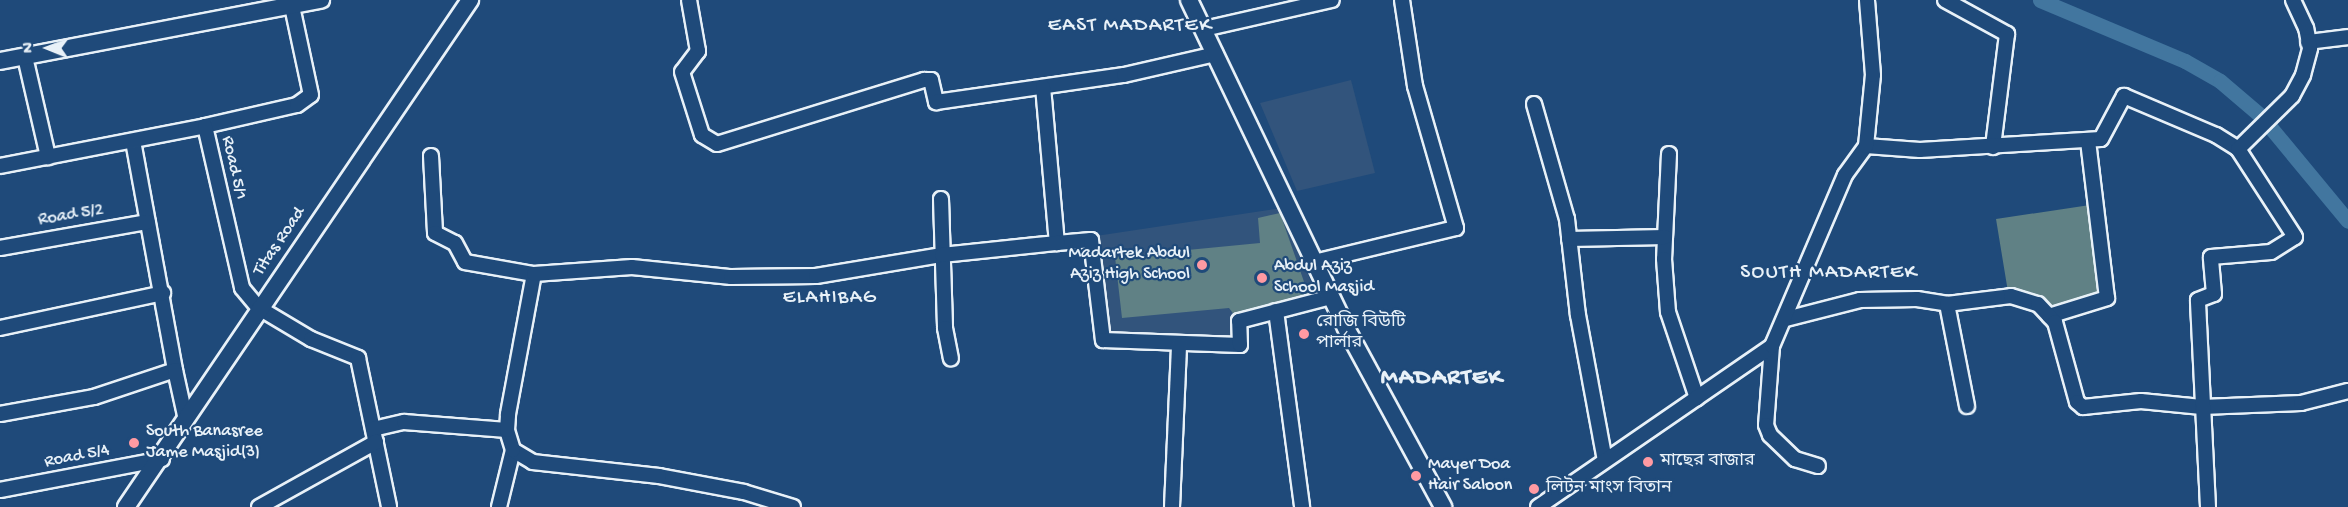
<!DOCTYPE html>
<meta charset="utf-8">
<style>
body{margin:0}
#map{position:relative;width:2348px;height:507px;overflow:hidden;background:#1f4a7a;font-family:"Gochi Hand","Noto Sans Bengali",sans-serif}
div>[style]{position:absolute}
.built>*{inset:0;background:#32547c}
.green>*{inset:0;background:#608185}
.canal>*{height:15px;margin:-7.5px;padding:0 7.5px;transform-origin:7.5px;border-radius:7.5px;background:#42769f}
.roads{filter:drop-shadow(2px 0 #e8f1f8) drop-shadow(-2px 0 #e8f1f8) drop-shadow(0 2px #e8f1f8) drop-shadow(0 -2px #e8f1f8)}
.minor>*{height:14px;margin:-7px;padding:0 7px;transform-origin:7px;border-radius:7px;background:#1f4a7a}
.tertiary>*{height:16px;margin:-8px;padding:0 8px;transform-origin:8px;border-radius:8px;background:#1f4a7a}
.dots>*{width:16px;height:16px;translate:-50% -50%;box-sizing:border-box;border:3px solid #1f4a7a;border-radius:50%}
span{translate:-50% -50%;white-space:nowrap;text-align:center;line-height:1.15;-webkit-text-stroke:4.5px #1f4a7a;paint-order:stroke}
.street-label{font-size:18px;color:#e8f1f8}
.poi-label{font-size:18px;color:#e8f1f8}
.right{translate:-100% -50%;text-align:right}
.left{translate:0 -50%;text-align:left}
.neighbourhood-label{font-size:20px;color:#e8f1f8;letter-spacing:1.5px}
.quarter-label{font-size:21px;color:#e8f1f8;letter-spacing:1.5px}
.district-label{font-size:24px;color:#e8f1f8;font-weight:700;letter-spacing:1.5px}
.north{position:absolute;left:18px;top:18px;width:60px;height:60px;-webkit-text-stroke:4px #1f4a7a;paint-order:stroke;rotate:271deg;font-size:16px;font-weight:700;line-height:24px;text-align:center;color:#e8f1f8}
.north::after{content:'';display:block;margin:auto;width:21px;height:27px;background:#e8f1f8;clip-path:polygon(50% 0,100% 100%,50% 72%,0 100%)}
</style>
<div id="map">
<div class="built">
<div style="clip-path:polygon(1351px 80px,1375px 173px,1297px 191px,1260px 103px)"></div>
<div style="clip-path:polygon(1282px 208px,1316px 295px,1235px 316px,1232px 340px,1106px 335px,1096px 236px)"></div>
</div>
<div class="green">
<div style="clip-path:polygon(2090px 205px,2102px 294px,2051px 307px,2031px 292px,2008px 292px,1996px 219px)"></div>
<div style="clip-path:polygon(1280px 213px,1309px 296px,1235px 316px,1229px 308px,1122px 318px,1115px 257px,1260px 243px,1258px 218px)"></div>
</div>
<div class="canal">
<div style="left:2040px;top:0;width:157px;rotate:22.8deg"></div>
<div style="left:2185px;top:61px;width:40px;rotate:29.7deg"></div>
<div style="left:2220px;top:81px;width:54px;rotate:40.5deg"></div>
<div style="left:2261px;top:116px;width:136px;rotate:50.4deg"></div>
</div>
<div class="roads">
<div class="minor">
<div style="left:689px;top:0;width:52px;rotate:80deg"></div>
<div style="left:698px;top:51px;width:26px;rotate:127deg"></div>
<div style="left:682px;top:72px;width:66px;rotate:72.4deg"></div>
<div style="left:702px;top:135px;width:17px;rotate:31deg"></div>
<div style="left:717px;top:144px;width:217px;rotate:-17.2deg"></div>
<div style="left:924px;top:80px;width:7px"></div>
<div style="left:931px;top:80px;width:23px;rotate:77deg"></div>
<div style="left:936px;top:102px;width:190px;rotate:-8.2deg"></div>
<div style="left:1124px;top:75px;width:94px;rotate:-12.9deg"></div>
<div style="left:1945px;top:0;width:71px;rotate:28.7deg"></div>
<div style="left:2007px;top:34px;width:114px;rotate:97.1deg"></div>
<div style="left:1204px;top:29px;width:131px;rotate:-12.8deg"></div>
<div style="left:2308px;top:42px;width:40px;rotate:-7.1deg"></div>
<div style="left:25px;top:57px;width:103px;rotate:77deg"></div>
<div style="left:1043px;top:87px;width:157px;rotate:84.9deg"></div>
<div style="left:1057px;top:243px;width:34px;rotate:-5deg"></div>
<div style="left:1091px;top:240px;width:101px;rotate:83.2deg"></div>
<div style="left:1103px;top:340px;width:137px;rotate:2.1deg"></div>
<div style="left:1240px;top:345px;width:24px;rotate:-92deg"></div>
<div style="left:1239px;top:321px;width:95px;rotate:-14.6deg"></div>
<div style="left:1534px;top:104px;width:120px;rotate:74deg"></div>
<div style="left:1567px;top:219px;width:97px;rotate:83.5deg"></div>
<div style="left:1578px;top:315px;width:147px;rotate:79.5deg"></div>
<div style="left:205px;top:126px;width:94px;rotate:-12.9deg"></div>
<div style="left:297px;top:105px;width:17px;rotate:-36deg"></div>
<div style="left:311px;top:95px;width:91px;rotate:-102.1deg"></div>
<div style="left:133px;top:141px;width:233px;rotate:79.6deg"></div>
<div style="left:1866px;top:146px;width:54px;rotate:4.2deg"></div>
<div style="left:1920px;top:150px;width:181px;rotate:-3.5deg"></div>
<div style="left:2101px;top:139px;width:49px;rotate:-61.9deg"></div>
<div style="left:2124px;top:96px;width:100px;rotate:23deg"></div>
<div style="left:2216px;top:135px;width:26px;rotate:32deg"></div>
<div style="left:1669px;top:154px;width:105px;rotate:92.7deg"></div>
<div style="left:1664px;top:259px;width:53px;rotate:85.7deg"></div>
<div style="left:1668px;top:312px;width:91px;rotate:71.4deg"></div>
<div style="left:431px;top:156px;width:77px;rotate:87deg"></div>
<div style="left:435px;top:233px;width:22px;rotate:27deg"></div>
<div style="left:455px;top:243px;width:21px;rotate:62deg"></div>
<div style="left:465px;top:262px;width:70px;rotate:9.9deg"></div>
<div style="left:0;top:166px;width:209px;rotate:-11deg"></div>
<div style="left:205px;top:126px;width:166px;rotate:77.1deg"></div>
<div style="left:242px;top:288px;width:26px;rotate:50deg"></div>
<div style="left:259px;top:308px;width:61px;rotate:30.8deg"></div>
<div style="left:311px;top:339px;width:51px;rotate:22deg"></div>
<div style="left:358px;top:358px;width:152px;rotate:78.2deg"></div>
<div style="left:941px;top:199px;width:129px;rotate:88.2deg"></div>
<div style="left:945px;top:328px;width:31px;rotate:79deg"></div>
<div style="left:1569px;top:239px;width:96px;rotate:-1.2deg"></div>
<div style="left:0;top:248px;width:150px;rotate:-10deg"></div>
<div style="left:1314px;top:262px;width:146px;rotate:-13.5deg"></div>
<div style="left:1456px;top:228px;width:148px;rotate:-106.1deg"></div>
<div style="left:1415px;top:86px;width:87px;rotate:-98.6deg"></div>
<div style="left:1947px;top:304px;width:104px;rotate:78.9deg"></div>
<div style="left:1276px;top:311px;width:198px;rotate:82.4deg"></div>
<div style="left:2049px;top:316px;width:61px;rotate:-17.2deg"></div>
<div style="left:2107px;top:298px;width:159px;rotate:-96.9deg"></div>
<div style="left:1786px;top:319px;width:76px;rotate:-14.4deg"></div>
<div style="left:1860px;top:300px;width:57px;rotate:-1deg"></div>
<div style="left:1917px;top:299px;width:30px;rotate:9deg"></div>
<div style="left:1947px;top:304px;width:64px;rotate:-7.1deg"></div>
<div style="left:2011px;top:296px;width:28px;rotate:17deg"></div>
<div style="left:2038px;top:304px;width:25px;rotate:47deg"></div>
<div style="left:2055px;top:322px;width:83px;rotate:74.6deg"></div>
<div style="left:2077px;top:402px;width:8px;rotate:40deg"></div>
<div style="left:2083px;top:407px;width:58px;rotate:-5.9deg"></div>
<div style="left:2141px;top:401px;width:61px;rotate:5.6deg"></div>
<div style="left:2202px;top:407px;width:99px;rotate:-2.3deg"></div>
<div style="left:2301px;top:403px;width:49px;rotate:-14.3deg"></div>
<div style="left:0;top:328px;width:167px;rotate:-12.1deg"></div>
<div style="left:1772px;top:346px;width:79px;rotate:94.3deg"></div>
<div style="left:1766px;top:425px;width:11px;rotate:68deg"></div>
<div style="left:1770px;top:435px;width:35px;rotate:44deg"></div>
<div style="left:1795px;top:459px;width:24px;rotate:17deg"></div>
<div style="left:0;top:414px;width:96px;rotate:-10.3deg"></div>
<div style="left:94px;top:397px;width:85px;rotate:-18.4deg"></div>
<div style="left:175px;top:370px;width:51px;rotate:77.6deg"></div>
<div style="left:373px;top:429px;width:32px;rotate:-13deg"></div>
<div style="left:404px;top:422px;width:103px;rotate:4.4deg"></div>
<div style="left:0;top:490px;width:165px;rotate:-10.8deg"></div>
<div style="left:259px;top:507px;width:134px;rotate:-29.1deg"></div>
<div style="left:499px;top:507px;width:59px;rotate:-76.2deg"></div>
<div style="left:793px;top:507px;width:51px;rotate:-163deg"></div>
<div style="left:744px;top:492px;width:86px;rotate:-169.3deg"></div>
<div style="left:659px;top:476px;width:127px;rotate:-173.7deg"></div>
<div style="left:533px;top:462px;width:23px;rotate:-149deg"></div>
<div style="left:513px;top:450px;width:21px;rotate:-107deg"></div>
<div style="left:507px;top:430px;width:16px;rotate:-86deg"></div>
<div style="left:508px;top:414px;width:142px;rotate:-79.5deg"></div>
<div style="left:534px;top:274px;width:98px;rotate:-4.1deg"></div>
<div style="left:632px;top:267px;width:100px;rotate:5.8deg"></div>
<div style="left:731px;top:277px;width:85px;rotate:-0.7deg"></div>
<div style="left:816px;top:276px;width:128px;rotate:-9.5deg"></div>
<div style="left:942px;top:255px;width:116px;rotate:-6deg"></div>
<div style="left:1172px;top:507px;width:162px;rotate:-87.5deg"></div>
<div style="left:1538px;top:507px;width:284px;rotate:-34.5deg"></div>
<div style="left:1772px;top:346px;width:186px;rotate:-66.9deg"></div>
<div style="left:1845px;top:175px;width:36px;rotate:-54deg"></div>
<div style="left:1866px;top:146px;width:71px;rotate:-84.4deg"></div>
<div style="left:1873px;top:75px;width:75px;rotate:-94.6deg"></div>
<div style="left:2208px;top:507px;width:207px;rotate:-92.8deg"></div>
<div style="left:2198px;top:300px;width:17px;rotate:-21deg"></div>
<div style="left:2214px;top:294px;width:37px;rotate:-95deg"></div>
<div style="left:2211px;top:257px;width:60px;rotate:-4.8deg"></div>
<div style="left:2271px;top:252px;width:28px;rotate:-32deg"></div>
<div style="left:2295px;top:237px;width:105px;rotate:-122.9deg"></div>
<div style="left:2238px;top:149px;width:76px;rotate:-44.5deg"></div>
<div style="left:2292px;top:96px;width:24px;rotate:-62deg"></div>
<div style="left:2303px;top:75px;width:28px;rotate:-75deg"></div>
<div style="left:2310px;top:48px;width:20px;rotate:-101deg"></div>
<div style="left:2306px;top:28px;width:31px;rotate:-115deg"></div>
</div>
<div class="tertiary">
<div style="left:1189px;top:0;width:364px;rotate:64.4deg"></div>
<div style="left:1346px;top:328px;width:204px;rotate:61.5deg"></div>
<div style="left:0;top:61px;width:327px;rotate:-10.8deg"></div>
<div style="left:126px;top:507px;width:613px;rotate:-55.84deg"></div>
</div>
</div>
<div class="dots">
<div style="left:1202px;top:265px;background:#ff9aa2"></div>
<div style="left:1262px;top:278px;background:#ff9aa2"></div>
<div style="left:1304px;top:334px;background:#ff9aa2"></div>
<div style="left:134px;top:443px;background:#ff9aa2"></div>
<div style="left:1648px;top:462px;background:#ff9aa2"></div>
<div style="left:1416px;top:476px;background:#ff9aa2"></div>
<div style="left:1534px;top:489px;background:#ff9aa2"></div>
</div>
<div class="street-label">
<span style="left:233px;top:168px;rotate:77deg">Road 5/1</span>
<span style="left:71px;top:216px;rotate:-9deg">Road 5/2</span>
<span style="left:280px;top:242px;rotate:-56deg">Titas Road</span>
<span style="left:77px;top:457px;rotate:-11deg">Road 5/4</span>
</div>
<div class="poi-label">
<span class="right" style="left:1190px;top:265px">Madartek Abdul<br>Aziz High School</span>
<span class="left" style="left:1274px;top:278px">Abdul Aziz<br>School Masjid</span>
<span class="left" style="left:1316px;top:334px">রোজি বিউটি<br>পার্লার</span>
<span class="left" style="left:146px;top:443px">South Banasree<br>Jame Masjid(3)</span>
<span class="left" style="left:1660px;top:462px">মাছের বাজার</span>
<span class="left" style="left:1428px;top:476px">Mayer Doa<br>Hair Saloon</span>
<span class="left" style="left:1546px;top:489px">লিটন মাংস বিতান</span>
</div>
<div class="neighbourhood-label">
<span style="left:830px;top:298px">ELAHIBAG</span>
</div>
<div class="quarter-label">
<span style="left:1130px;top:27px">EAST MADARTEK</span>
<span style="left:1829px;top:274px">SOUTH MADARTEK</span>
</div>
<div class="district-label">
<span style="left:1442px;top:379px">MADARTEK</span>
</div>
<div class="north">N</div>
</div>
